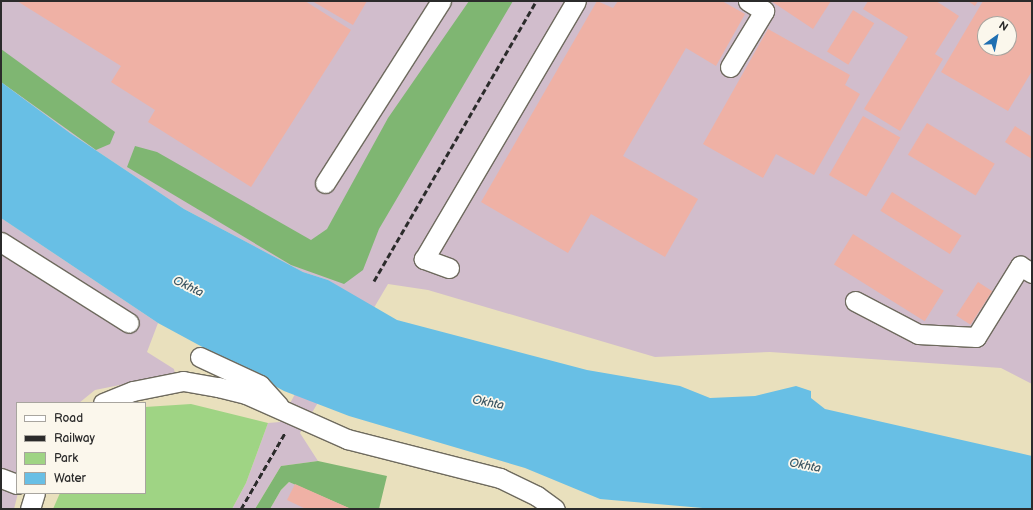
<!DOCTYPE html>
<style>
body{margin:0}
#map{position:relative;width:1033px;height:510px;overflow:hidden;background:#e9e0bd;font-family:"Balsamiq Sans",sans-serif}
div>[style]{position:absolute}
.industrial>*{inset:0;background:#d1bdcc}
.green>*{inset:0;background:#9fd484}
.forest>*{inset:0;background:#7fb672}
.water>*{inset:0;background:#68bfe5}
.building>*{inset:0;background:#efb1a5;transform-origin:0 0}
.roads{filter:drop-shadow(1px 0 #6e6a5e) drop-shadow(-1px 0 #6e6a5e) drop-shadow(0 1px #6e6a5e) drop-shadow(0 -1px #6e6a5e)}
.minor>*{height:19px;margin:-9.5px;padding:0 9.5px;transform-origin:9.5px;border-radius:9.5px;background:#fff}
.rail>*{height:3px;margin-top:-1.5px;transform-origin:0;background:repeating-linear-gradient(90deg,#2b2b2b 0 6px,transparent 0 9px)}
span{translate:-50% -50%;white-space:nowrap;text-align:center;line-height:1.15;-webkit-text-stroke:3.5px #fbf7ec;paint-order:stroke}
.water-label{font-size:12px;color:#3d5763;font-style:italic}
.frame{position:absolute;inset:0;border:2px solid #2b2b2b;pointer-events:none}
.legend{position:absolute;left:16px;top:402px;width:130px;height:92px;box-sizing:border-box;background:#fbf7ec;border:1px solid #a8a59f;margin:0;padding:5px 7px;list-style:none;font-size:12px;color:#2b2b2b}
.legend li{display:flex;align-items:center;gap:8px;height:20px}
.legend b{width:20px;border:1px solid #a8a59f}
.north{position:absolute;left:977px;top:16px;width:40px;height:40px;box-sizing:border-box;background:#fbf7ec;border:1px solid #a8a59f;border-radius:50%;rotate:33deg;font-size:11px;font-weight:700;line-height:16px;text-align:center;color:#2b2b2b}
.north::after{content:'';display:block;margin:auto;width:14px;height:18px;background:#1f6fb2;clip-path:polygon(50% 0,100% 100%,50% 72%,0 100%)}
</style>
<div id="map">
<div class="industrial">
<div style="clip-path:polygon(evenodd,1px 1px,1032px 1px,1032px 384px,1001px 368px,770px 352px,655px 357px,428px 290px,388px 284px,300px 433px,318px 461px,281px 466px,255px 509px,232px 509px,246px 483px,268px 423px,280px 422px,347px 297px,328px 280px,303px 272px,184px 209px,70px 133px,1px 82px,1px 1px,985px 24px,1009px 24px,1009px 48px,985px 48px,985px 24px)"></div>
<div style="clip-path:polygon(1px 218px,158px 323px,147px 352px,174px 369px,175px 374px,95px 390px,79px 403px,17px 403px,18px 493px,14px 509px,1px 509px)"></div>
<div style="clip-path:polygon(289px 482px,351px 509px,270px 509px,281px 490px)"></div>
</div>
<div class="green">
<div style="clip-path:polygon(191px 404px,268px 423px,246px 483px,232px 509px,53px 509px,60px 493px,145px 493px,145px 407px)"></div>
</div>
<div class="forest">
<div style="clip-path:polygon(469px 1px,513px 1px,379px 229px,363px 270px,344px 284px,291px 265px,127px 167px,135px 146px,157px 152px,311px 240px,327px 229px,388px 118px)"></div>
<div style="clip-path:polygon(1px 49px,115px 132px,110px 144px,96px 150px,1px 82px)"></div>
<div style="clip-path:polygon(318px 461px,387px 476px,379px 509px,351px 509px,289px 482px,281px 490px,270px 509px,255px 509px,281px 466px)"></div>
</div>
<div class="water">
<div style="clip-path:polygon(1px 82px,70px 133px,184px 209px,303px 272px,328px 280px,397px 320px,587px 370px,680px 386px,710px 398px,755px 396px,796px 386px,811px 391px,811px 398px,825px 409px,1032px 456px,1032px 509px,714px 509px,600px 499px,525px 468px,349px 416px,284px 391px,158px 323px,1px 218px)"></div>
</div>
<div class="building">
<div style="clip-path:polygon(17px 1px,305px 1px,351px 30px,251px 187px,148px 122px,155px 110px,111px 82px,121px 66px)"></div>
<div style="clip-path:polygon(312px 1px,367px 1px,353px 25px)"></div>
<div style="clip-path:polygon(597px 1px,613px 8px,618px 1px,722px 1px,745px 14px,716px 66px,686px 48px,623px 156px,698px 199px,665px 257px,591px 214px,568px 253px,481px 202px)"></div>
<div style="clip-path:polygon(771px 1px,831px 1px,813px 29px)"></div>
<div style="clip-path:polygon(868px 1px,936px 1px,959px 16px,935px 54px,943px 59px,900px 131px,864px 109px,908px 37px,863px 9px)"></div>
<div style="clip-path:polygon(968px 1px,978px 1px,975px 6px)"></div>
<div style="clip-path:polygon(evenodd,983px 1px,1032px 1px,1032px 71px,1008px 111px,941px 72px,983px 1px,985px 24px,1009px 24px,1009px 48px,985px 48px,985px 24px)"></div>
<div style="left:853px;top:10px;width:25px;height:49px;rotate:32deg"></div>
<div style="clip-path:polygon(768px 29px,850px 75px,845px 85px,860px 94px,814px 175px,776px 154px,763px 178px,703px 144px)"></div>
<div style="left:863px;top:116px;width:43px;height:68px;rotate:30deg"></div>
<div style="left:927px;top:123px;width:79px;height:37px;rotate:31deg"></div>
<div style="clip-path:polygon(1015px 126px,1032px 137px,1032px 159px,1005px 142px)"></div>
<div style="left:892px;top:192px;width:82px;height:22px;rotate:32deg"></div>
<div style="left:853px;top:234px;width:107px;height:36px;rotate:32deg"></div>
<div style="left:978px;top:282px;width:17px;height:40px;rotate:33deg"></div>
<div style="clip-path:polygon(295px 484px,351px 509px,306px 509px,287px 500px)"></div>
</div>
<div class="roads">
<div class="minor">
<div style="left:730px;top:67px;width:66px;rotate:-58.7deg"></div>
<div style="left:764px;top:11px;width:19px;rotate:-148deg"></div>
<div style="left:325px;top:183px;width:216px;rotate:-57.5deg"></div>
<div style="left:1px;top:242px;width:151px;rotate:32.3deg"></div>
<div style="left:449px;top:268px;width:27px;rotate:-160deg"></div>
<div style="left:424px;top:259px;width:299px;rotate:-59.5deg"></div>
<div style="left:855px;top:301px;width:71px;rotate:27.6deg"></div>
<div style="left:918px;top:334px;width:58px;rotate:3deg"></div>
<div style="left:976px;top:337px;width:84px;rotate:-58.2deg"></div>
<div style="left:1020px;top:266px;width:14px;rotate:30deg"></div>
<div style="left:200px;top:357px;width:66px;rotate:25deg"></div>
<div style="left:260px;top:385px;width:28px;rotate:48deg"></div>
<div style="left:103px;top:403px;width:32px;rotate:-22deg"></div>
<div style="left:133px;top:391px;width:51px;rotate:-11.3deg"></div>
<div style="left:183px;top:381px;width:36px;rotate:10deg"></div>
<div style="left:218px;top:387px;width:29px;rotate:14deg"></div>
<div style="left:246px;top:394px;width:111px;rotate:24deg"></div>
<div style="left:347px;top:439px;width:158px;rotate:14.3deg"></div>
<div style="left:500px;top:478px;width:41px;rotate:25.9deg"></div>
<div style="left:537px;top:496px;width:22px;rotate:36deg"></div>
<div style="left:1px;top:478px;width:17px;rotate:21deg"></div>
<div style="left:30px;top:509px;width:17px;rotate:-73deg"></div>
</div>
</div>
<div class="rail">
<div style="left:374px;top:281px;width:323px;rotate:-59.9deg"></div>
<div style="left:241px;top:509px;width:88px;rotate:-59.9deg"></div>
</div>
<div class="water-label">
<span style="left:188px;top:287px;rotate:26deg">Okhta</span>
<span style="left:488px;top:403px;rotate:11deg">Okhta</span>
<span style="left:805px;top:466px;rotate:11deg">Okhta</span>
</div>
<div class="frame"></div>
<ul class="legend">
<li><b style="height:5px;background:#fff"></b>Road</li>
<li><b style="height:5px;background:#2b2b2b"></b>Railway</li>
<li><b style="height:11px;background:#9fd484"></b>Park</li>
<li><b style="height:11px;background:#68bfe5"></b>Water</li>
</ul>
<div class="north">N</div>
</div>
